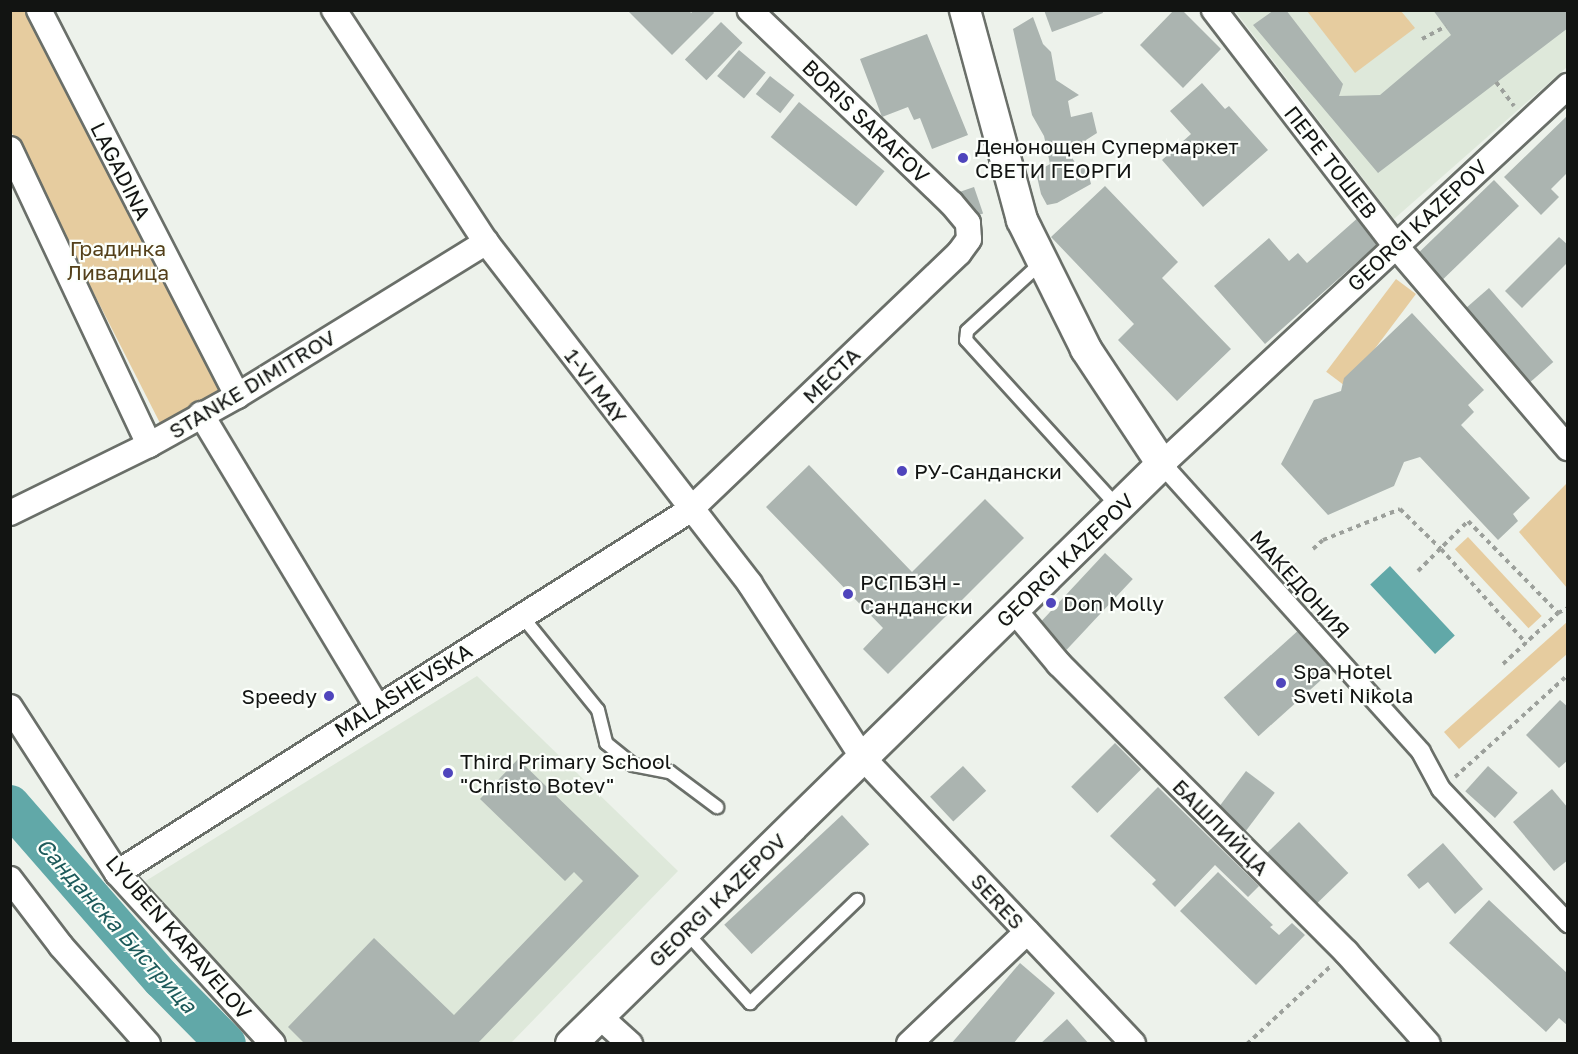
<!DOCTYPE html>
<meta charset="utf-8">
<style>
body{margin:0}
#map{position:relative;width:1578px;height:1054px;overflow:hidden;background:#edf2eb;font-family:"Golos Text",sans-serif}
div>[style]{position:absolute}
.built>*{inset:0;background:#dee8da}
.green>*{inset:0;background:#e6cc9f;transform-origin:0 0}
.water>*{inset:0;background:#61a8a8;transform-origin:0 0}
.river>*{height:40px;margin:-20px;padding:0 20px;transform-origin:20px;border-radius:20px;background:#61a8a8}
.building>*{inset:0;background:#abb4b0;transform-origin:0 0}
.path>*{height:4px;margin-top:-2px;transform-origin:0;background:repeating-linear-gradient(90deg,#9ca09b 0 4.5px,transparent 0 9px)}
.roads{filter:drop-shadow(2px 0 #6a6f69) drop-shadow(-2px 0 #6a6f69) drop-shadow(0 2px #6a6f69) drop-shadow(0 -2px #6a6f69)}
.service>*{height:12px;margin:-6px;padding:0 6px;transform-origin:6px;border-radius:6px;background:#fff}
.pedestrian>*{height:18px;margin:-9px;padding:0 9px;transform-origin:9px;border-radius:9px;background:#fff}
.minor>*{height:24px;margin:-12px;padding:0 12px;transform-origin:12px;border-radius:12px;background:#fff}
.tertiary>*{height:30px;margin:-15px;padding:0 15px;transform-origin:15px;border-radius:15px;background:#fff}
.dots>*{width:16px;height:16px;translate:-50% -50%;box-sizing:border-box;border:3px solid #fcfffb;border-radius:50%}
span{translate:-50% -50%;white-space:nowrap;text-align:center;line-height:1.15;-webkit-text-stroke:4.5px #fcfffb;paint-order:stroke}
.street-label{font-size:21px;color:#121412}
.poi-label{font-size:21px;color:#121412}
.left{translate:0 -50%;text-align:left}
.right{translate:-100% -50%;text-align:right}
.park-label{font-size:21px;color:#54401a}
.water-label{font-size:22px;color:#1d5a5a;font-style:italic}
.frame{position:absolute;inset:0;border:12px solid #121412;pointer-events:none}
</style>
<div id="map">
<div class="built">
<div style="clip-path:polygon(1235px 11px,1567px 11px,1567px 67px,1394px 219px)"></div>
<div style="clip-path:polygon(477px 676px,678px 871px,510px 1044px,289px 1043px,262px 1017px,144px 882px)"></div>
</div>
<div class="green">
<div style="clip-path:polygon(11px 11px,32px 11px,225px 389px,160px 423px,11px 131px)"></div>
<div style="clip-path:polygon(1307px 11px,1401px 11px,1415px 28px,1355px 73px)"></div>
<div style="left:1396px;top:279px;width:25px;height:116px;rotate:37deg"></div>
<div style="clip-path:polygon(1567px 483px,1568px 483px,1567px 588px,1519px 532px)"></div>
<div style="left:1468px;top:537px;width:108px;height:18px;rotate:47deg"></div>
<div style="clip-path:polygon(1567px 622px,1567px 654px,1459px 749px,1444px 732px)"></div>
</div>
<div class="water">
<div style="left:1390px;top:566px;width:95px;height:27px;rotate:47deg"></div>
</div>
<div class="river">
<div style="left:10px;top:805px;width:231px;rotate:48.9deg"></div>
<div style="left:162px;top:979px;width:91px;rotate:45.4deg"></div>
</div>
<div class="building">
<div style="clip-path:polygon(627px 10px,689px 10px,691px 13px,694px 10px,712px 10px,714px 13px,672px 55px)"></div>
<div style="clip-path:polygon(1044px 10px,1102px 10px,1103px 13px,1052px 32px)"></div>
<div style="clip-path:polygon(1174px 10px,1182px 10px,1221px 49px,1183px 88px,1140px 45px)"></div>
<div style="clip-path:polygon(1274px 10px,1286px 10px,1343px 84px,1339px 96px,1380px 95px,1451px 35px,1433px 10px,1568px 10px,1568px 28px,1378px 173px,1253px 25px)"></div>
<div style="clip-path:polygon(1033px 17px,1043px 44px,1051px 52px,1056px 80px,1079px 95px,1068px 101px,1071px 117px,1092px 112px,1097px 133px,1086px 140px,1087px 146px,1071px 156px,1079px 169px,1086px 164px,1091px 184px,1057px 203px,1047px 205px,1041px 194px,1036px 172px,1050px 164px,1044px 136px,1032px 115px,1013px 29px)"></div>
<div style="left:721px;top:22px;width:30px;height:52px;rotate:44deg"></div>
<div style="clip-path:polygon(927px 34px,968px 135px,932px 149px,920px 118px,914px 120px,908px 107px,882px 117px,860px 59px)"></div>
<div style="left:739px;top:50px;width:35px;height:34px;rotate:40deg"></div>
<div style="left:770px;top:76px;width:31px;height:23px;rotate:38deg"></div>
<div style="clip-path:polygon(1202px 83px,1225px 109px,1229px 106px,1268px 150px,1203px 207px,1162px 160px,1191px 134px,1170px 111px)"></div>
<div style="left:799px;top:102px;width:110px;height:45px;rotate:39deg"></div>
<div style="clip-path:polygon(1568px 115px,1568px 172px,1551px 189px,1559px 197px,1541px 215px,1504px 177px)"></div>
<div style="left:1494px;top:180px;width:36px;height:107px;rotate:46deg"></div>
<div style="clip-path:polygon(1105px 186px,1178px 262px,1162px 278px,1231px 349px,1177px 401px,1118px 340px,1134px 324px,1051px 237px)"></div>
<div style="left:974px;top:187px;width:28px;height:17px;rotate:71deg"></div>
<div style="clip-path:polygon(1360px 216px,1381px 241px,1265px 344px,1214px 286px,1269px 238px,1289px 261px,1298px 253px,1307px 263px)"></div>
<div style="clip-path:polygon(1559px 237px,1568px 245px,1568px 262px,1522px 308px,1505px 291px)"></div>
<div style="left:1489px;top:288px;width:98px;height:38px;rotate:49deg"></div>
<div style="clip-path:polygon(1412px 313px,1484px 390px,1468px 405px,1474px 412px,1461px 425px,1530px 498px,1513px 514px,1518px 521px,1498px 540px,1420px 457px,1404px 462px,1394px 486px,1328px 515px,1281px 464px,1314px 400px,1341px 391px,1344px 378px)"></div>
<div style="clip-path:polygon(809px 465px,912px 572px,985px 499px,1024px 538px,888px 674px,863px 649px,883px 628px,766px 507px)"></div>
<div style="left:1105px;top:553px;width:38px;height:97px;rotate:43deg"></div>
<div style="left:1301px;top:628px;width:52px;height:104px;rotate:48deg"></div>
<div style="clip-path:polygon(1560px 700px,1568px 707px,1568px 760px,1559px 768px,1526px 735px)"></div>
<div style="left:1115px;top:743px;width:37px;height:62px;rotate:45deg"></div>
<div style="clip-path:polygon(518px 759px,639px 876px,477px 1044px,305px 1044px,288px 1027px,374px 938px,454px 1015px,583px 881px,574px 872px,565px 881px,480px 799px)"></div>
<div style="left:963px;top:766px;width:34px;height:45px;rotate:47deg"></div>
<div style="left:1488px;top:766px;width:40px;height:34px;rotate:42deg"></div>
<div style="left:1246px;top:771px;width:36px;height:49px;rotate:37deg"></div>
<div style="clip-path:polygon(1158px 787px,1259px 886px,1248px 897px,1215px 865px,1175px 907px,1152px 884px,1156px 880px,1110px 836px)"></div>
<div style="clip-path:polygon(1552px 789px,1568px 808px,1568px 860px,1554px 871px,1513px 822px)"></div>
<div style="left:842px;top:815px;width:40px;height:161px;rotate:47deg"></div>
<div style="left:1299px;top:822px;width:71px;height:51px;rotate:46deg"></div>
<div style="clip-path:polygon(1443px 843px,1483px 889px,1455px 914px,1428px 882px,1419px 889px,1407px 875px)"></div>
<div style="clip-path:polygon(1218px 872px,1273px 925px,1270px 927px,1279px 935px,1292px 923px,1305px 935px,1256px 985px,1180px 911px)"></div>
<div style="clip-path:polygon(1489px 900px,1568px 974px,1568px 1026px,1559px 1018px,1546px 1032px,1449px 943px)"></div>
<div style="clip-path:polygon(1020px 963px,1055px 993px,1013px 1044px,951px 1044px)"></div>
<div style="clip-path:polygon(1067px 1019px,1089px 1044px,1040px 1044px)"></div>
</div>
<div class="path">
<div style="left:1422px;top:39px;width:27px;rotate:-28deg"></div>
<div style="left:1496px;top:82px;width:30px;rotate:53deg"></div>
<div style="left:1313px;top:549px;width:13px;rotate:-42deg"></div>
<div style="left:1323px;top:540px;width:83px;rotate:-21.9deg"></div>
<div style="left:1400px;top:509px;width:57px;rotate:44.3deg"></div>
<div style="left:1441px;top:549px;width:127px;rotate:47.9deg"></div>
<div style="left:1418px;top:571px;width:71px;rotate:-45deg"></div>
<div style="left:1468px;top:521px;width:129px;rotate:45.6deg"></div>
<div style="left:1503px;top:664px;width:75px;rotate:-42.8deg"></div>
<div style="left:1558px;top:613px;width:11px;rotate:-27deg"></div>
<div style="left:1455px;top:777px;width:152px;rotate:-42.1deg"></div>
<div style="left:1247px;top:1044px;width:113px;rotate:-42.9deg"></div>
</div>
<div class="roads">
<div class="service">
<div style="left:1042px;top:262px;width:102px;rotate:137.4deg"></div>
<div style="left:967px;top:331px;width:9px;rotate:96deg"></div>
<div style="left:966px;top:340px;width:226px;rotate:47.7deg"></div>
<div style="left:521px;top:615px;width:122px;rotate:51deg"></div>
<div style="left:598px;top:710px;width:34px;rotate:76deg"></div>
<div style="left:606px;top:743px;width:35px;rotate:39deg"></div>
<div style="left:633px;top:765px;width:38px;rotate:11deg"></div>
<div style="left:670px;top:772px;width:59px;rotate:36.7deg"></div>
<div style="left:686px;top:932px;width:96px;rotate:48deg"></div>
<div style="left:750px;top:1003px;width:149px;rotate:-43.9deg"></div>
</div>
<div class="pedestrian">
<div style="left:1162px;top:464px;width:387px;rotate:48deg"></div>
<div style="left:1421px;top:752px;width:42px;rotate:61.6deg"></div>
<div style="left:1441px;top:789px;width:185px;rotate:46.5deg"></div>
</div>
<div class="minor">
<div style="left:39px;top:10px;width:434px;rotate:62.8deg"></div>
<div style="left:334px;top:10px;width:277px;rotate:56.8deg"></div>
<div style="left:486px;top:242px;width:432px;rotate:52.3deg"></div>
<div style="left:750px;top:584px;width:207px;rotate:57deg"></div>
<div style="left:863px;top:758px;width:393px;rotate:46.6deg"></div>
<div style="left:1214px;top:10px;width:297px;rotate:52.4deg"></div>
<div style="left:1395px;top:245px;width:267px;rotate:49.6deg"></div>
<div style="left:10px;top:149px;width:327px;rotate:64.8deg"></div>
<div style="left:201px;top:414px;width:342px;rotate:59deg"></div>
<div style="left:1162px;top:464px;width:555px;rotate:-42.95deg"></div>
<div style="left:10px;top:513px;width:155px;rotate:-26.1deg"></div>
<div style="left:149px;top:445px;width:101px;rotate:-29.1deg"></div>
<div style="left:237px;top:396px;width:293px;rotate:-31.7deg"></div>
<div style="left:1014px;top:610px;width:70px;rotate:50.2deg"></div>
<div style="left:1059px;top:664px;width:407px;rotate:45.1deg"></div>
<div style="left:1346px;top:952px;width:123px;rotate:48.3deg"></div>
<div style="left:10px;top:707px;width:197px;rotate:57.2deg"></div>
<div style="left:117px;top:873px;width:231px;rotate:47.6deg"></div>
<div style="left:117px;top:873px;width:678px;rotate:-32.35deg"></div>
<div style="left:690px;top:510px;width:372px;rotate:-43.7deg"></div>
<div style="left:959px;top:253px;width:17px;rotate:-54deg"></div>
<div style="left:969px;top:239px;width:16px;rotate:-94deg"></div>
<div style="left:968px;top:223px;width:26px;rotate:-130deg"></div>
<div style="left:951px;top:203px;width:279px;rotate:-136.2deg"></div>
<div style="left:10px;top:879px;width:84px;rotate:52.7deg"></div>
<div style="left:61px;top:946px;width:131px;rotate:48.4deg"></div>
<div style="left:599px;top:1016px;width:42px;rotate:42.1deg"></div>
<div style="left:909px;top:1044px;width:163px;rotate:-43.5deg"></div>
</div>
<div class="tertiary">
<div style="left:571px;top:1044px;width:828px;rotate:-44.46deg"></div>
<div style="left:1162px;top:464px;width:138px;rotate:-123.5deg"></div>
<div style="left:1086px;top:349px;width:144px;rotate:-116.4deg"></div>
<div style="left:1022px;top:220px;width:218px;rotate:-105.2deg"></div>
</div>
</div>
<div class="dots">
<div style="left:963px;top:158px;background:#4f45bc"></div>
<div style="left:902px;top:471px;background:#4f45bc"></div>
<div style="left:848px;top:594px;background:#4f45bc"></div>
<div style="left:1051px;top:603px;background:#4f45bc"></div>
<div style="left:1281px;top:683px;background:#4f45bc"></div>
<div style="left:329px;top:696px;background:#4f45bc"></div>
<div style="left:448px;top:773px;background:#4f45bc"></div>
</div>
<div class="street-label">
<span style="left:866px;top:121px;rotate:44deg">BORIS SARAFOV</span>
<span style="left:1331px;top:162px;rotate:52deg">ПЕРЕ ТОШЕВ</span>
<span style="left:121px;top:171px;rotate:63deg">LAGADINA</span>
<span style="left:1417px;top:225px;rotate:-43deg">GEORGI KAZEPOV</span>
<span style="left:831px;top:375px;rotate:-44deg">МЕСТА</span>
<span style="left:252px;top:384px;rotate:-31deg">STANKE DIMITROV</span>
<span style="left:596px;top:386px;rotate:53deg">1-VI MAY</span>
<span style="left:1065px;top:560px;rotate:-44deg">GEORGI KAZEPOV</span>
<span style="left:1300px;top:584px;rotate:48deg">МАКЕДОНИЯ</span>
<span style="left:403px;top:690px;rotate:-32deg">MALASHEVSKA</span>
<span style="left:1221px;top:827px;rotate:45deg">БАШЛИЙЦА</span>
<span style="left:717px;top:900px;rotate:-44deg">GEORGI KAZEPOV</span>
<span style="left:998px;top:901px;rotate:47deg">SERES</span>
<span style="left:179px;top:937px;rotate:49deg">LYUBEN KARAVELOV</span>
</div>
<div class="poi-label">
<span class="left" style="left:975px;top:158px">Денонощен Супермаркет<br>СВЕТИ ГЕОРГИ</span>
<span class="left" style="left:914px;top:471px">РУ-Сандански</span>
<span class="left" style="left:860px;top:594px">РСПБЗН -<br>Сандански</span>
<span class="left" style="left:1063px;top:603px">Don Molly</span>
<span class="left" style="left:1293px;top:683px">Spa Hotel<br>Sveti Nikola</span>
<span class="right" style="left:317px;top:696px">Speedy</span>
<span class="left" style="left:460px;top:773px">Third Primary School<br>"Christo Botev"</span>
</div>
<div class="park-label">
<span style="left:118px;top:260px">Градинка<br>Ливадица</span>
</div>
<div class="water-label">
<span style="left:117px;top:925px;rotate:48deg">Санданска Бистрица</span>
</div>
<div class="frame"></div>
</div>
